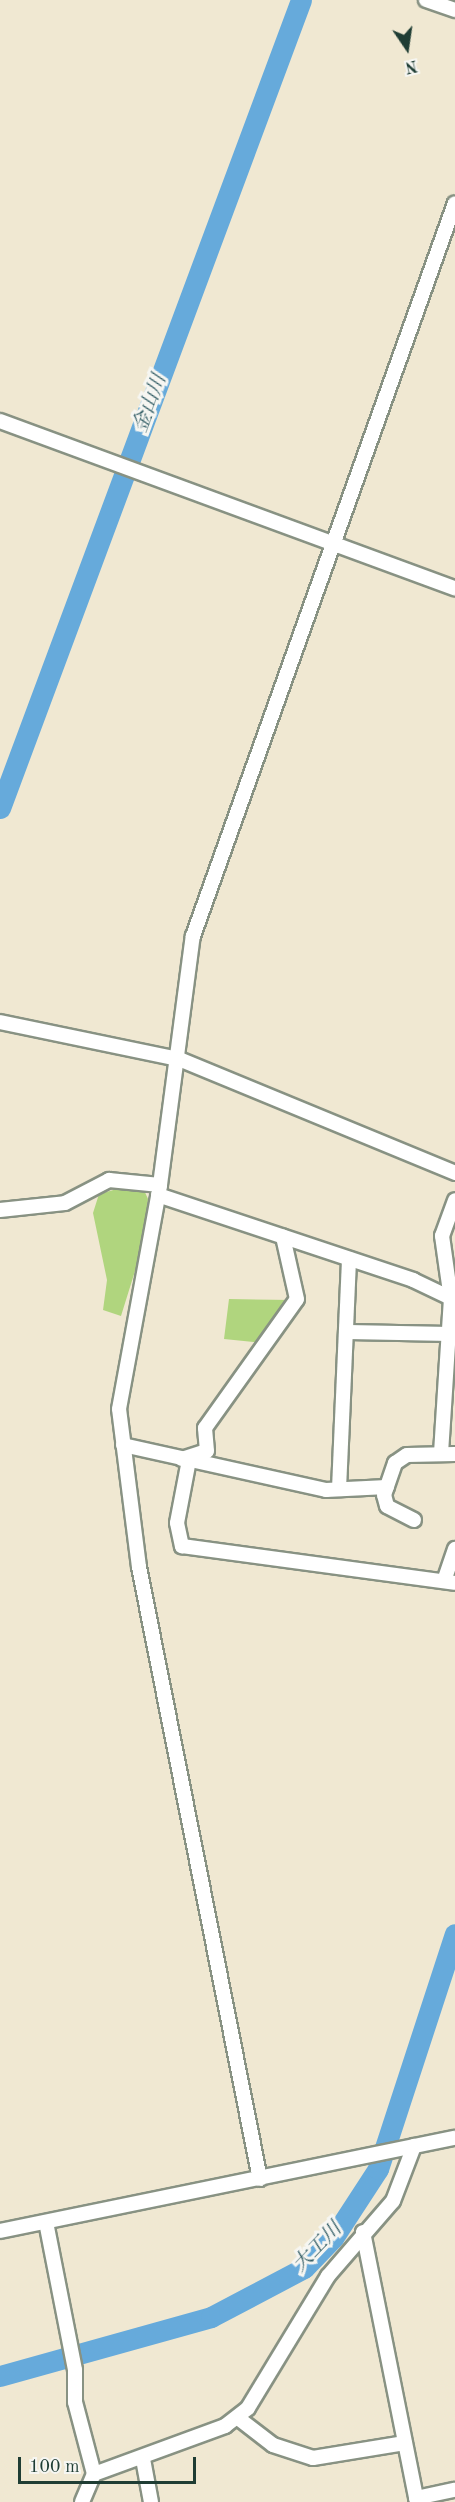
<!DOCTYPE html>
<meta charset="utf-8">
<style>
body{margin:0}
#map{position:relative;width:455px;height:2502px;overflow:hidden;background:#f0e8d2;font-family:"Old Standard TT","Noto Serif JP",serif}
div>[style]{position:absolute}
.green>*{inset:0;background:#b0d57e}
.river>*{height:21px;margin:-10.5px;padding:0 10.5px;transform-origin:10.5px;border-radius:10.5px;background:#66aadb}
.roads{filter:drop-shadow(2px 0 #889283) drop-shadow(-2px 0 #889283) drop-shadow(0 2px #889283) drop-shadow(0 -2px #889283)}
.minor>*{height:14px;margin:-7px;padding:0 7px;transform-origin:7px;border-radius:7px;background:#fff}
span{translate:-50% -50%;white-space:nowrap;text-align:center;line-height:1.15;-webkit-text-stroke:6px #f6f6f2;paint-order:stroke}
.water-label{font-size:20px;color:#345e66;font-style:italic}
.north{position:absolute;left:377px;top:18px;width:60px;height:60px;-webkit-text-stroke:4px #f6f6f2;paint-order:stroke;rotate:167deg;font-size:16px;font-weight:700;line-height:24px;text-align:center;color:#1f3d34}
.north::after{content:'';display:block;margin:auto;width:21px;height:27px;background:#1f3d34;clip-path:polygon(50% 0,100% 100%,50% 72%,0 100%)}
.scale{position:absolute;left:18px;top:2457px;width:178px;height:27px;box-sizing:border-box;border:3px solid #1f3d34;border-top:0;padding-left:8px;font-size:18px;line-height:21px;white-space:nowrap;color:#1f3d34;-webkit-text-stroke:4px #f6f6f2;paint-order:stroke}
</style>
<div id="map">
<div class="green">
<div style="clip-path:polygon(117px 1189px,144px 1190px,148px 1199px,145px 1239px,121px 1316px,103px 1310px,107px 1280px,93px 1213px,99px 1194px)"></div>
<div style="clip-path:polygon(229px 1299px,292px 1300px,262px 1343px,224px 1339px)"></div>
</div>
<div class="river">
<div style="left:0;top:808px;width:862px;rotate:-69.57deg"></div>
<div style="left:0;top:2376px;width:219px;rotate:-15.6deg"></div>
<div style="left:211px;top:2317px;width:105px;rotate:-27.8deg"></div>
<div style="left:304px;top:2268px;width:42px;rotate:-46deg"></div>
<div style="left:333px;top:2238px;width:82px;rotate:-56.9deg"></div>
<div style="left:378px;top:2169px;width:247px;rotate:-71.9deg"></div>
</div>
<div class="roads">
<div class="minor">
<div style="left:426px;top:0;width:31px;rotate:19deg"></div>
<div style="left:0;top:421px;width:485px;rotate:20.2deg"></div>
<div style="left:0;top:1022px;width:183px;rotate:11.7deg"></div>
<div style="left:179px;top:1059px;width:299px;rotate:22.4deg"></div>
<div style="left:158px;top:1195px;width:269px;rotate:18.4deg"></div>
<div style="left:413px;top:1280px;width:47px;rotate:25.5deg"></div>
<div style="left:0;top:1210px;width:65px;rotate:-6.1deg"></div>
<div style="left:65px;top:1203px;width:50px;rotate:-27.6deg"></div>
<div style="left:109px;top:1180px;width:51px;rotate:5.6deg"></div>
<div style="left:348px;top:1332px;width:102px;rotate:1.1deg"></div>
<div style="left:123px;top:1445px;width:208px;rotate:12.5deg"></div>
<div style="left:326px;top:1490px;width:61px;rotate:-2.8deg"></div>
<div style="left:441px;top:1453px;width:154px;rotate:-86.3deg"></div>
<div style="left:451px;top:1299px;width:64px;rotate:-98.1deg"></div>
<div style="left:442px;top:1236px;width:38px;rotate:-70deg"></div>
<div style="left:182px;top:1459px;width:26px;rotate:-18deg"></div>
<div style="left:207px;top:1451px;width:23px;rotate:-95deg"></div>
<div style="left:205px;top:1428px;width:158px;rotate:-54.5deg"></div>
<div style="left:297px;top:1299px;width:64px;rotate:-102.7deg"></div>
<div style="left:189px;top:1460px;width:64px;rotate:100.8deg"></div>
<div style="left:177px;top:1523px;width:24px;rotate:78deg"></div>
<div style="left:182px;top:1546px;width:275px;rotate:7.7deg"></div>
<div style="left:339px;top:1489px;width:230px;rotate:-87.5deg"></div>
<div style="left:414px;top:1520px;width:30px;rotate:-153deg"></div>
<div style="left:387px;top:1506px;width:11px;rotate:-105deg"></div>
<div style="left:384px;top:1495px;width:34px;rotate:-71deg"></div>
<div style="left:395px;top:1463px;width:14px;rotate:-34deg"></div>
<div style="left:407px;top:1455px;width:48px;rotate:-1.2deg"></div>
<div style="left:444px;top:1581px;width:34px;rotate:-71deg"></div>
<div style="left:260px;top:2179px;width:624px;rotate:-101.18deg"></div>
<div style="left:139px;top:1567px;width:159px;rotate:-97.2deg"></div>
<div style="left:119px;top:1409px;width:228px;rotate:-79.6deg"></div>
<div style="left:160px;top:1185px;width:251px;rotate:-82.5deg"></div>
<div style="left:193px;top:936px;width:778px;rotate:-70.33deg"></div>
<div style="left:46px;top:2222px;width:151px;rotate:78.9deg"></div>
<div style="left:75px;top:2370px;width:32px;rotate:90deg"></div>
<div style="left:75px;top:2402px;width:74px;rotate:75.2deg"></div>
<div style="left:0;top:2231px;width:464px;rotate:-11.6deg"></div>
<div style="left:363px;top:2232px;width:275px;rotate:78.7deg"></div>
<div style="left:238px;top:2418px;width:44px;rotate:37.6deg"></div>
<div style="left:273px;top:2445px;width:42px;rotate:18deg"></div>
<div style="left:313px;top:2458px;width:93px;rotate:-9.3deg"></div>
<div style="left:143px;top:2459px;width:44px;rotate:79.5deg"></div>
<div style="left:416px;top:2498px;width:40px;rotate:-12deg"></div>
<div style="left:82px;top:2502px;width:30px;rotate:-67deg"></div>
<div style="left:94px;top:2474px;width:140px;rotate:-20.1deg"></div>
<div style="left:225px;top:2426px;width:29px;rotate:-38deg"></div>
<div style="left:248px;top:2408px;width:154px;rotate:-58.8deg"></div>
<div style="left:328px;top:2276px;width:99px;rotate:-49.1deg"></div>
<div style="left:393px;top:2201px;width:59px;rotate:-69.1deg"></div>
</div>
</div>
<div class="water-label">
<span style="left:151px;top:404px;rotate:-70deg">金山川</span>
<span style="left:318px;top:2248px;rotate:-46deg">大工川</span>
</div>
<div class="north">N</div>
<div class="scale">100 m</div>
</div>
